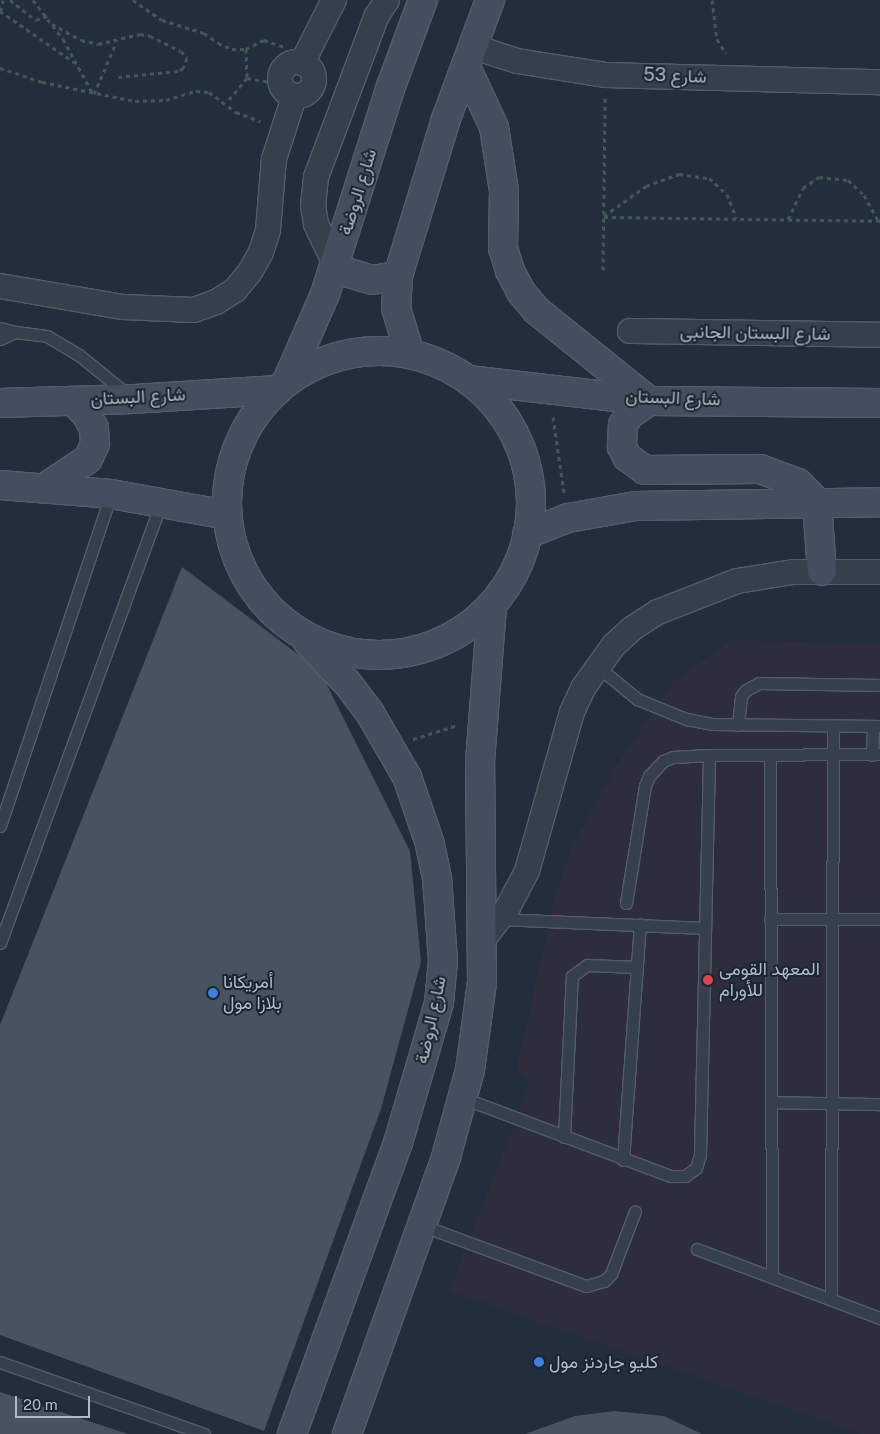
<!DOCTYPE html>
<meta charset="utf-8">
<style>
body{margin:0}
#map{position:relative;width:880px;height:1434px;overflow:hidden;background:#222e3b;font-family:"Public Sans",Vazirmatn,sans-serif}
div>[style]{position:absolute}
.medical>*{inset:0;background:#2e2d3c}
.building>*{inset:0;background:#465462}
.path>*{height:3px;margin-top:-1.5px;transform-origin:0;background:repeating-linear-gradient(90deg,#415859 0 4px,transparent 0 8px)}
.roads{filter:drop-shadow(1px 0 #545e69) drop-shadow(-1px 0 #545e69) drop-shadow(0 1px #545e69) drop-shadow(0 -1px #545e69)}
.lane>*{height:11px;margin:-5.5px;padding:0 5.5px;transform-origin:5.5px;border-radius:5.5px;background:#35404b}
.street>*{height:24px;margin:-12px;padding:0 12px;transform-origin:12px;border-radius:12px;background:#35404b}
.street>.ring{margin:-12px;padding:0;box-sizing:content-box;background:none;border:24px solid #35404b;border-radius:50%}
.secondary>*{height:28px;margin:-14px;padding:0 14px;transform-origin:14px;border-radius:14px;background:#434f5e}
.secondary>.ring{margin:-14px;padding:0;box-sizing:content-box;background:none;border:28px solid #434f5e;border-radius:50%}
.dots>*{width:14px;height:14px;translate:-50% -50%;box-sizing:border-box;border:2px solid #1b2530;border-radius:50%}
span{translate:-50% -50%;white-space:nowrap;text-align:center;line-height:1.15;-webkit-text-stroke:4px #1b2530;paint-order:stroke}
.street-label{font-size:18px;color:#b1bbc7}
.poi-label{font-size:18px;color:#b1bbc7}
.left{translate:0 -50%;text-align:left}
.scale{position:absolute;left:15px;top:1396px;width:75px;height:22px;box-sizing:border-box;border:2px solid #b1bbc7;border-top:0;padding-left:6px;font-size:15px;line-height:18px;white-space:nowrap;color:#b1bbc7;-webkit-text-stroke:4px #1b2530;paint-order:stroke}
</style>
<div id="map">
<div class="medical">
<div style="clip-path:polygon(732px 640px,880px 644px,880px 1434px,861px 1434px,449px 1291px,529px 1086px,517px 1067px,556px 893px,572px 846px,618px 763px,674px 681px)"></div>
</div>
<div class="building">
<div style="clip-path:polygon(182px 567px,320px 671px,410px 851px,421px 962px,381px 1109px,264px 1431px,0 1335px,0 1025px)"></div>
<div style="clip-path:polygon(0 1392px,128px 1434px,0 1434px)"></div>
<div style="clip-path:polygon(614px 1411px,664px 1416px,702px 1434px,525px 1434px,575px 1416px)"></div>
</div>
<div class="path">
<div style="left:10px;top:0;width:33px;rotate:38deg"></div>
<div style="left:36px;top:20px;width:12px;rotate:-20deg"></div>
<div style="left:33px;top:0;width:49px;rotate:52.4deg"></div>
<div style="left:63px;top:39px;width:63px;rotate:61.4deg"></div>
<div style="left:133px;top:0;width:35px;rotate:35deg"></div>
<div style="left:162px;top:20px;width:44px;rotate:17.2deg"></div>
<div style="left:204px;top:33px;width:17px;rotate:36deg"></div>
<div style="left:218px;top:43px;width:15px;rotate:23deg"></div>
<div style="left:232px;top:49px;width:14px"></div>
<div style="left:246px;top:49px;width:29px;rotate:88deg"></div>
<div style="left:247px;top:78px;width:31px;rotate:130deg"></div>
<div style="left:712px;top:0;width:39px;rotate:83deg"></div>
<div style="left:717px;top:39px;width:17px;rotate:59deg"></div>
<div style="left:0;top:11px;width:91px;rotate:34.7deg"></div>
<div style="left:1px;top:11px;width:11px;rotate:-80deg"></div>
<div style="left:52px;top:24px;width:33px;rotate:29deg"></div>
<div style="left:81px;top:40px;width:17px;rotate:13deg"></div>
<div style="left:98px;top:44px;width:43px;rotate:-13.4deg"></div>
<div style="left:140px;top:34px;width:10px;rotate:11deg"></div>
<div style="left:150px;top:36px;width:34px;rotate:26deg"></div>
<div style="left:181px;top:51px;width:9px;rotate:49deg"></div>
<div style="left:187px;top:58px;width:11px;rotate:112deg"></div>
<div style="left:183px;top:68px;width:6px;rotate:149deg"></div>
<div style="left:178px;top:71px;width:60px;rotate:174.3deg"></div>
<div style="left:246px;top:49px;width:20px;rotate:-27deg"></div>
<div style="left:264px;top:40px;width:21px;rotate:19deg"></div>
<div style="left:0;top:68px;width:44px;rotate:18.4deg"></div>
<div style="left:42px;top:82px;width:95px;rotate:11.5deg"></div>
<div style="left:135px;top:101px;width:31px;rotate:-2deg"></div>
<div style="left:166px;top:100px;width:31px;rotate:-17deg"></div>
<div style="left:196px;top:91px;width:13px;rotate:4deg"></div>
<div style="left:209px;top:92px;width:34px;rotate:37deg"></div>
<div style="left:236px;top:112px;width:26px;rotate:21deg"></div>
<div style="left:247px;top:78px;width:28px;rotate:10deg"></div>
<div style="left:94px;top:94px;width:56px;rotate:-66.7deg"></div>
<div style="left:604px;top:216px;width:52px;rotate:-35.5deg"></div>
<div style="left:646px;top:186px;width:35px;rotate:-20deg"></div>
<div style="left:679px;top:174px;width:30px;rotate:8deg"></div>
<div style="left:709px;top:178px;width:24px;rotate:42deg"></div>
<div style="left:727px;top:194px;width:26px;rotate:69deg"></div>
<div style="left:604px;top:217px;width:276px;rotate:0.8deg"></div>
<div style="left:788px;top:219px;width:34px;rotate:-64deg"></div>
<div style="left:803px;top:188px;width:19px;rotate:-35deg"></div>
<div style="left:819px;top:177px;width:29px;rotate:6deg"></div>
<div style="left:848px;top:180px;width:22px;rotate:43deg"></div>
<div style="left:864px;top:195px;width:29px;rotate:61deg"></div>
<div style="left:603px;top:270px;width:172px;rotate:-89.3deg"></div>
<div style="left:553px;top:417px;width:76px;rotate:81.7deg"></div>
<div style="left:413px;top:739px;width:47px;rotate:-17.3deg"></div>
</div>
<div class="roads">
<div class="lane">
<div style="left:0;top:328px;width:16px;rotate:15deg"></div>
<div style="left:0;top:339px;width:17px;rotate:-25deg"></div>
<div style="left:15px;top:332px;width:32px;rotate:7deg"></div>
<div style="left:47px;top:336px;width:37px;rotate:31deg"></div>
<div style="left:79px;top:355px;width:63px;rotate:39.2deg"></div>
<div style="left:597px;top:666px;width:52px;rotate:39.5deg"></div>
<div style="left:637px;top:699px;width:53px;rotate:22.2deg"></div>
<div style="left:686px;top:719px;width:26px;rotate:11deg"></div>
<div style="left:712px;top:724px;width:168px;rotate:0.7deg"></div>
<div style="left:738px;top:725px;width:29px;rotate:-84deg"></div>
<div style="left:741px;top:696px;width:8px;rotate:-50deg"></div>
<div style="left:746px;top:690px;width:15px;rotate:-28deg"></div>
<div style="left:759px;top:683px;width:121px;rotate:0.9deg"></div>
<div style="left:770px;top:755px;width:522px;rotate:89.78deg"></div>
<div style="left:872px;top:755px;width:29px;rotate:-88deg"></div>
<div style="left:0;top:826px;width:350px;rotate:-71.5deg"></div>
<div style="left:626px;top:903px;width:119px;rotate:-80.8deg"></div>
<div style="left:645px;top:786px;width:11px;rotate:-68deg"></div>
<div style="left:649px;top:776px;width:21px;rotate:-47deg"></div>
<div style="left:663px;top:761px;width:11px;rotate:-22deg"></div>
<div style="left:673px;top:757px;width:36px;rotate:-3deg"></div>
<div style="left:709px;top:755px;width:171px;rotate:-0.3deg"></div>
<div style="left:500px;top:919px;width:205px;rotate:2.5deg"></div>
<div style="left:770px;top:919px;width:110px"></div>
<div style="left:0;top:943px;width:469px;rotate:-69.9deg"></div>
<div style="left:463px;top:1098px;width:222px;rotate:20.6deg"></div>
<div style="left:671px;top:1176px;width:14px"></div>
<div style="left:685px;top:1176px;width:14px;rotate:-36deg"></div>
<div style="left:696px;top:1168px;width:14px;rotate:-73deg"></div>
<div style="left:700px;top:1155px;width:400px;rotate:-88.7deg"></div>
<div style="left:771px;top:1102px;width:109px;rotate:1.1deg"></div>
<div style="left:564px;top:1137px;width:161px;rotate:-87.2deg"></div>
<div style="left:572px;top:976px;width:19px;rotate:-36deg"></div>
<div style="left:587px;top:965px;width:50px;rotate:2.3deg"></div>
<div style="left:623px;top:1160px;width:236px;rotate:-85.9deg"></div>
<div style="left:421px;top:1225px;width:176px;rotate:20.3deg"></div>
<div style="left:586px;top:1286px;width:19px;rotate:-16deg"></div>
<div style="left:604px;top:1281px;width:10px;rotate:-45deg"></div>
<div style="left:611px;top:1274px;width:67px;rotate:-69.1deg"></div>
<div style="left:697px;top:1249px;width:196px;rotate:20.7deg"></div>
<div style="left:831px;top:1299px;width:573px;rotate:-89.8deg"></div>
<div style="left:0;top:1362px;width:216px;rotate:19.4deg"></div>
</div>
<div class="street">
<div style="left:474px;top:47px;width:45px;rotate:18deg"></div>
<div style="left:517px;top:61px;width:89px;rotate:9deg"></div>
<div style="left:605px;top:75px;width:275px;rotate:1.5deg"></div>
<div class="ring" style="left:280px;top:62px;width:10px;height:10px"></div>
<div style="left:302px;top:63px;width:71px;rotate:-63.1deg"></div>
<div style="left:335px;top:264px;width:44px;rotate:-115.4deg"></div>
<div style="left:316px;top:224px;width:18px;rotate:-99deg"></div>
<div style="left:313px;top:206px;width:29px;rotate:-84deg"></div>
<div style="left:316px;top:177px;width:171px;rotate:-69.4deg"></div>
<div style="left:376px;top:17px;width:20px;rotate:-57deg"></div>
<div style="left:0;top:286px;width:125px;rotate:9.7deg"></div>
<div style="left:123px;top:307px;width:71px;rotate:2.4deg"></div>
<div style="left:194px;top:310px;width:23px;rotate:-20deg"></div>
<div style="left:216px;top:302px;width:22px;rotate:-32deg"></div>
<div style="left:235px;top:290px;width:23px;rotate:-50deg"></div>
<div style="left:250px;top:272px;width:23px;rotate:-61deg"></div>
<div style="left:261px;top:252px;width:23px;rotate:-72deg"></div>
<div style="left:268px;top:230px;width:71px;rotate:-85.2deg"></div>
<div style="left:274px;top:159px;width:65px;rotate:-72.1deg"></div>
<div style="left:630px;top:331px;width:250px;rotate:0.9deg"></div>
<div style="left:484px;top:938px;width:39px;rotate:-52deg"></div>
<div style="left:508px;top:907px;width:41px;rotate:-62.2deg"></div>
<div style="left:527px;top:871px;width:165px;rotate:-74.2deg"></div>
<div style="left:572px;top:712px;width:26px;rotate:-65deg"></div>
<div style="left:583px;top:688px;width:53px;rotate:-54.2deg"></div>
<div style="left:614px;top:645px;width:25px;rotate:-42deg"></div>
<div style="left:633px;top:628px;width:30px;rotate:-33deg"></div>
<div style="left:658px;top:612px;width:85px;rotate:-21.4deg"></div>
<div style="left:737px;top:581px;width:57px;rotate:-9.1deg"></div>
<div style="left:793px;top:572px;width:87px"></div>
</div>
<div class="secondary">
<div style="left:466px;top:67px;width:66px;rotate:65deg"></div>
<div style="left:494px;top:127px;width:65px;rotate:81.1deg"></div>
<div style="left:504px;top:191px;width:57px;rotate:91deg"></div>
<div style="left:503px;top:248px;width:24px;rotate:73deg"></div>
<div style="left:510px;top:271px;width:24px;rotate:62deg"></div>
<div style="left:521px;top:292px;width:23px;rotate:50deg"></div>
<div style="left:536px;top:310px;width:145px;rotate:38.8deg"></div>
<div style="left:649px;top:401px;width:24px;rotate:145deg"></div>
<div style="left:629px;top:415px;width:12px;rotate:121deg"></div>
<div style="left:623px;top:425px;width:22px;rotate:93deg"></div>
<div style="left:622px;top:447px;width:11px;rotate:63deg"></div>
<div style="left:627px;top:457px;width:22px;rotate:36deg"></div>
<div style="left:645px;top:470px;width:115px;rotate:-0.5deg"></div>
<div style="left:760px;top:469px;width:40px;rotate:20.2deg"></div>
<div style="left:798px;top:483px;width:27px;rotate:45deg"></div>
<div style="left:817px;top:502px;width:69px;rotate:85.9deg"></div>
<div style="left:335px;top:264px;width:14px;rotate:36deg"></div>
<div style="left:346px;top:272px;width:27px;rotate:17deg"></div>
<div style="left:372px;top:280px;width:26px;rotate:-9deg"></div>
<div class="ring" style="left:227px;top:351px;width:276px;height:276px"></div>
<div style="left:410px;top:354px;width:48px;rotate:-106.9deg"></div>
<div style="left:396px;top:308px;width:32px;rotate:-86deg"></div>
<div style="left:398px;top:276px;width:164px;rotate:-73deg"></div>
<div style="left:446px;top:119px;width:127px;rotate:-69.7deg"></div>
<div style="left:468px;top:380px;width:182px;rotate:6.6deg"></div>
<div style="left:649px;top:401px;width:231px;rotate:0.5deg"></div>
<div style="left:287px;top:381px;width:95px;rotate:-66.4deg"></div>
<div style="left:325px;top:294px;width:215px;rotate:-72.4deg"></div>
<div style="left:390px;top:89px;width:95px;rotate:-69.7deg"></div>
<div style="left:0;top:403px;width:133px;rotate:-1.7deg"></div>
<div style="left:133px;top:399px;width:143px;rotate:-3.6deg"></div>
<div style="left:0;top:485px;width:111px;rotate:4.6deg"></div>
<div style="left:111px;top:494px;width:118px;rotate:10.3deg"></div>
<div style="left:46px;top:487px;width:50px;rotate:-33.7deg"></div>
<div style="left:88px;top:459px;width:17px;rotate:-65deg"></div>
<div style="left:95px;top:444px;width:16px;rotate:-94deg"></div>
<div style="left:94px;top:428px;width:16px;rotate:-120deg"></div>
<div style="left:86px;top:414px;width:18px;rotate:-135deg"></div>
<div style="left:527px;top:534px;width:44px;rotate:-21.3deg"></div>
<div style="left:568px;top:518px;width:69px;rotate:-10deg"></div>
<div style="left:636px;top:506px;width:244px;rotate:-0.9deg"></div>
<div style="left:292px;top:1434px;width:310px;rotate:-70deg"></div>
<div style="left:398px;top:1143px;width:146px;rotate:-73.7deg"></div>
<div style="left:439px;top:1003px;width:42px;rotate:-84.6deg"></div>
<div style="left:443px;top:961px;width:83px;rotate:-94.1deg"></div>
<div style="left:437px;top:878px;width:35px;rotate:-102deg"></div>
<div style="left:430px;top:844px;width:71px;rotate:-108.9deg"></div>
<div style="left:407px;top:777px;width:74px;rotate:-120deg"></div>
<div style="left:370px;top:713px;width:38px;rotate:-127deg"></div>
<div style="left:347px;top:683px;width:57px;rotate:-133.6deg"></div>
<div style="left:347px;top:1434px;width:294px;rotate:-70.3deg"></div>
<div style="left:446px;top:1157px;width:90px;rotate:-74.6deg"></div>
<div style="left:470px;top:1070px;width:89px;rotate:-82.2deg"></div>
<div style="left:482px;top:982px;width:220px;rotate:-90.5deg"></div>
<div style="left:480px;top:762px;width:157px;rotate:-85.6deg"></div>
</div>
</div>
<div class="dots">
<div style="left:708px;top:980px;background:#e0444e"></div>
<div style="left:213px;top:993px;background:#3f7fe0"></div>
<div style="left:539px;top:1362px;background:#3f7fe0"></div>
</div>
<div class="street-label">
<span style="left:675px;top:76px;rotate:2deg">شارع 53</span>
<span style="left:358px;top:192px;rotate:-73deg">شارع الروضة</span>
<span style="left:755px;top:333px;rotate:1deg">شارع البستان الجانبى</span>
<span style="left:138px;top:397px;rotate:-3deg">شارع البستان</span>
<span style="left:673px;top:398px;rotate:2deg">شارع البستان</span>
<span style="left:431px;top:1020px;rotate:-78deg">شارع الروضة</span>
</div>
<div class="poi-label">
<span class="left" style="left:719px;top:980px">المعهد القومى<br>للأورام</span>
<span class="left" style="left:223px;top:993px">أمريكانا<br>بلازا مول</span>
<span class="left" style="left:549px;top:1362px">كليو جاردنز مول</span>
</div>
<div class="scale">20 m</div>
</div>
